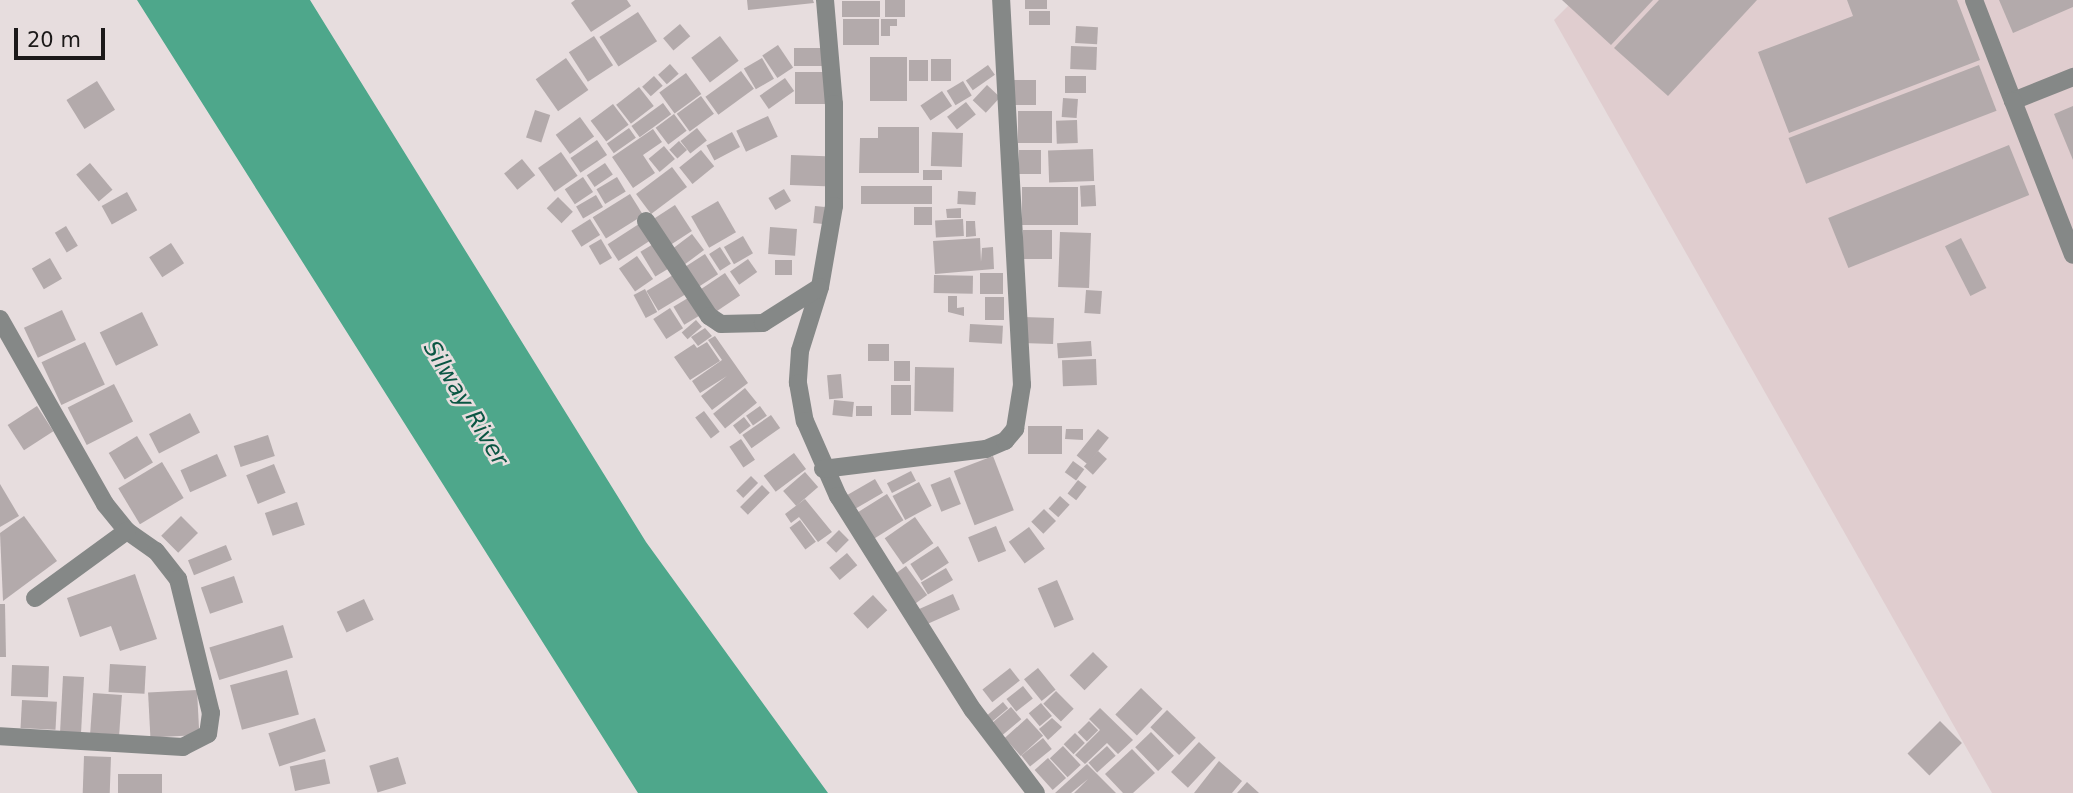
<!DOCTYPE html>
<style>
body{margin:0}
#map{position:relative;width:2073px;height:793px;overflow:hidden;background:#e7ddde;font-family:"DejaVu Sans",sans-serif}
div>[style]{position:absolute}
.built>*{inset:0;background:#e0cdcf}
.water>*{inset:0;background:#4ea78b}
.building>*{inset:0;background:#b3aaab;transform-origin:0 0}
.minor>*{height:18px;margin:-9px;padding:0 9px;transform-origin:9px;border-radius:9px;background:#858887}
span{translate:-50% -50%;white-space:nowrap;text-align:center;line-height:1.15;-webkit-text-stroke:5px #e7ddde;paint-order:stroke}
.water-label{font-size:23px;color:#0a5643;font-style:italic}
.scale{position:absolute;left:14px;top:28px;width:91px;height:32px;box-sizing:border-box;border:4px solid #1c1919;border-top:0;padding-left:9px;font-size:21px;line-height:24px;white-space:nowrap;color:#1c1919;-webkit-text-stroke:5px #e7ddde;paint-order:stroke}
</style>
<div id="map">
<div class="built">
<div style="clip-path:polygon(1574px 0,2073px 0,2073px 793px,1992px 793px,1554px 20px)"></div>
</div>
<div class="water">
<div style="clip-path:polygon(137px 0,310px 0,646px 542px,828px 793px,638px 793px)"></div>
</div>
<div class="building">
<div style="clip-path:polygon(575px 0,627px 0,631px 6px,591px 32px,571px 3px)"></div>
<div style="clip-path:polygon(747px 0,813px 0,814px 3px,748px 10px)"></div>
<div style="left:885px;top:0;width:20px;height:17px"></div>
<div style="left:1025px;top:0;width:22px;height:9px"></div>
<div style="clip-path:polygon(1562px 0,1653px 0,1611px 45px)"></div>
<div style="clip-path:polygon(1659px 0,1757px 0,1668px 96px,1614px 48px)"></div>
<div style="clip-path:polygon(1847px 0,1957px 0,1980px 60px,1789px 133px,1758px 52px,1853px 16px)"></div>
<div style="clip-path:polygon(1999px 0,2073px 0,2073px 7px,2013px 33px)"></div>
<div style="left:842px;top:1px;width:38px;height:16px"></div>
<div style="left:1029px;top:11px;width:21px;height:14px"></div>
<div style="left:638px;top:12px;width:35px;height:46px;rotate:57deg"></div>
<div style="left:879px;top:19px;width:26px;height:36px;rotate:90deg"></div>
<div style="clip-path:polygon(881px 19px,897px 19px,897px 26px,890px 26px,890px 36px,881px 36px)"></div>
<div style="left:680px;top:24px;width:16px;height:22px;rotate:50deg"></div>
<div style="left:1076px;top:26px;width:22px;height:17px;rotate:3deg"></div>
<div style="left:594px;top:36px;width:35px;height:30px;rotate:57deg"></div>
<div style="left:720px;top:36px;width:31px;height:36px;rotate:53deg"></div>
<div style="left:778px;top:45px;width:27px;height:19px;rotate:56deg"></div>
<div style="left:1071px;top:46px;width:26px;height:23px;rotate:2deg"></div>
<div style="left:794px;top:48px;width:29px;height:18px"></div>
<div style="left:870px;top:57px;width:37px;height:44px"></div>
<div style="left:566px;top:58px;width:39px;height:37px;rotate:55deg"></div>
<div style="left:762px;top:58px;width:24px;height:21px;rotate:60deg"></div>
<div style="left:931px;top:59px;width:20px;height:22px"></div>
<div style="left:909px;top:60px;width:19px;height:21px"></div>
<div style="left:670px;top:64px;width:13px;height:16px;rotate:48deg"></div>
<div style="left:988px;top:65px;width:12px;height:27px;rotate:55deg"></div>
<div style="left:1979px;top:65px;width:49px;height:204px;rotate:69deg"></div>
<div style="left:741px;top:71px;width:22px;height:44px;rotate:54deg"></div>
<div style="left:795px;top:72px;width:30px;height:32px"></div>
<div style="left:686px;top:73px;width:26px;height:33px;rotate:54deg"></div>
<div style="left:654px;top:76px;width:13px;height:16px;rotate:48deg"></div>
<div style="left:1065px;top:76px;width:21px;height:17px"></div>
<div style="left:785px;top:78px;width:16px;height:31px;rotate:55deg"></div>
<div style="left:1014px;top:80px;width:22px;height:25px"></div>
<div style="left:97px;top:81px;width:34px;height:36px;rotate:58deg"></div>
<div style="left:963px;top:81px;width:17px;height:19px;rotate:59deg"></div>
<div style="left:987px;top:85px;width:18px;height:21px;rotate:43deg"></div>
<div style="left:639px;top:87px;width:24px;height:29px;rotate:52deg"></div>
<div style="left:942px;top:91px;width:18px;height:26px;rotate:56deg"></div>
<div style="left:701px;top:96px;width:22px;height:30px;rotate:54deg"></div>
<div style="left:1063px;top:98px;width:15px;height:19px;rotate:4deg"></div>
<div style="left:966px;top:102px;width:16px;height:24px;rotate:52deg"></div>
<div style="left:663px;top:103px;width:14px;height:39px;rotate:54deg"></div>
<div style="left:613px;top:104px;width:26px;height:28px;rotate:53deg"></div>
<div style="clip-path:polygon(2073px 106px,2073px 160px,2054px 114px)"></div>
<div style="left:535px;top:110px;width:16px;height:29px;rotate:18deg"></div>
<div style="left:1052px;top:111px;width:32px;height:34px;rotate:90deg"></div>
<div style="left:674px;top:114px;width:21px;height:23px;rotate:53deg"></div>
<div style="left:768px;top:116px;width:23px;height:35px;rotate:65deg"></div>
<div style="left:580px;top:117px;width:24px;height:30px;rotate:54deg"></div>
<div style="left:1077px;top:120px;width:23px;height:21px;rotate:88deg"></div>
<div style="clip-path:polygon(878px 127px,919px 127px,919px 173px,859px 173px,860px 138px,878px 138px)"></div>
<div style="left:629px;top:128px;width:12px;height:27px;rotate:55deg"></div>
<div style="left:697px;top:128px;width:16px;height:21px;rotate:52deg"></div>
<div style="clip-path:polygon(653px 129px,662px 142px,643px 155px,655px 173px,633px 188px,612px 157px)"></div>
<div style="left:732px;top:132px;width:17px;height:29px;rotate:62deg"></div>
<div style="left:932px;top:132px;width:31px;height:34px;rotate:2deg"></div>
<div style="left:597px;top:140px;width:18px;height:32px;rotate:56deg"></div>
<div style="left:679px;top:141px;width:12px;height:13px;rotate:48deg"></div>
<div style="left:2009px;top:145px;width:54px;height:195px;rotate:68deg"></div>
<div style="left:664px;top:146px;width:17px;height:20px;rotate:50deg"></div>
<div style="left:1093px;top:149px;width:32px;height:45px;rotate:88deg"></div>
<div style="left:701px;top:150px;width:21px;height:28px;rotate:51deg"></div>
<div style="left:1019px;top:150px;width:22px;height:24px"></div>
<div style="left:561px;top:152px;width:29px;height:28px;rotate:55deg"></div>
<div style="left:791px;top:155px;width:35px;height:30px;rotate:2deg"></div>
<div style="left:522px;top:159px;width:21px;height:23px;rotate:51deg"></div>
<div style="left:90px;top:163px;width:35px;height:18px;rotate:50deg"></div>
<div style="left:605px;top:163px;width:14px;height:22px;rotate:56deg"></div>
<div style="left:672px;top:167px;width:25px;height:45px;rotate:53deg"></div>
<div style="left:923px;top:170px;width:19px;height:10px"></div>
<div style="left:583px;top:177px;width:18px;height:22px;rotate:56deg"></div>
<div style="left:617px;top:177px;width:17px;height:24px;rotate:59deg"></div>
<div style="left:1095px;top:185px;width:21px;height:15px;rotate:87deg"></div>
<div style="left:861px;top:186px;width:71px;height:18px"></div>
<div style="left:1022px;top:187px;width:56px;height:38px"></div>
<div style="left:784px;top:189px;width:14px;height:18px;rotate:60deg"></div>
<div style="left:958px;top:191px;width:18px;height:13px;rotate:3deg"></div>
<div style="left:127px;top:192px;width:21px;height:29px;rotate:61deg"></div>
<div style="left:630px;top:194px;width:25px;height:44px;rotate:58deg"></div>
<div style="left:596px;top:195px;width:14px;height:23px;rotate:60deg"></div>
<div style="left:558px;top:197px;width:21px;height:16px;rotate:45deg"></div>
<div style="left:718px;top:201px;width:36px;height:31px;rotate:60deg"></div>
<div style="left:675px;top:205px;width:31px;height:28px;rotate:57deg"></div>
<div style="left:815px;top:206px;width:10px;height:17px;rotate:6deg"></div>
<div style="left:932px;top:207px;width:18px;height:18px;rotate:90deg"></div>
<div style="clip-path:polygon(961px 208px,961px 218px,947px 218px,946px 209px)"></div>
<div style="left:590px;top:219px;width:19px;height:22px;rotate:58deg"></div>
<div style="left:963px;top:219px;width:17px;height:28px;rotate:87deg"></div>
<div style="clip-path:polygon(966px 221px,975px 221px,976px 236px,966px 237px)"></div>
<div style="left:642px;top:222px;width:20px;height:41px;rotate:57deg"></div>
<div style="left:66px;top:226px;width:23px;height:13px;rotate:59deg"></div>
<div style="left:770px;top:227px;width:27px;height:27px;rotate:4deg"></div>
<div style="left:1023px;top:230px;width:29px;height:29px"></div>
<div style="left:1060px;top:232px;width:31px;height:55px;rotate:2deg"></div>
<div style="left:692px;top:234px;width:20px;height:26px;rotate:53deg"></div>
<div style="left:743px;top:236px;width:20px;height:22px;rotate:60deg"></div>
<div style="clip-path:polygon(980px 238px,981px 262px,982px 248px,993px 247px,994px 269px,935px 274px,933px 241px)"></div>
<div style="left:1961px;top:238px;width:56px;height:18px;rotate:63deg"></div>
<div style="left:601px;top:239px;width:22px;height:14px;rotate:60deg"></div>
<div style="left:171px;top:243px;width:24px;height:26px;rotate:57deg"></div>
<div style="left:655px;top:243px;width:29px;height:17px;rotate:59deg"></div>
<div style="left:720px;top:247px;width:20px;height:13px;rotate:57deg"></div>
<div style="left:705px;top:254px;width:24px;height:24px;rotate:57deg"></div>
<div style="left:637px;top:256px;width:28px;height:22px;rotate:55deg"></div>
<div style="left:50px;top:258px;width:24px;height:21px;rotate:60deg"></div>
<div style="left:748px;top:259px;width:16px;height:22px;rotate:55deg"></div>
<div style="left:775px;top:260px;width:17px;height:15px"></div>
<div style="left:725px;top:273px;width:27px;height:31px;rotate:56deg"></div>
<div style="left:1003px;top:273px;width:21px;height:23px;rotate:90deg"></div>
<div style="left:673px;top:275px;width:23px;height:31px;rotate:59deg"></div>
<div style="left:934px;top:275px;width:39px;height:18px;rotate:1deg"></div>
<div style="left:645px;top:289px;width:26px;height:13px;rotate:62deg"></div>
<div style="left:1086px;top:290px;width:16px;height:23px;rotate:4deg"></div>
<div style="clip-path:polygon(948px 296px,957px 296px,957px 308px,964px 307px,964px 316px,948px 312px)"></div>
<div style="left:985px;top:297px;width:19px;height:23px"></div>
<div style="left:688px;top:298px;width:21px;height:17px;rotate:59deg"></div>
<div style="left:670px;top:308px;width:24px;height:20px;rotate:57deg"></div>
<div style="left:62px;top:310px;width:33px;height:42px;rotate:65deg"></div>
<div style="left:142px;top:312px;width:37px;height:47px;rotate:64deg"></div>
<div style="left:1023px;top:317px;width:31px;height:26px;rotate:2deg"></div>
<div style="left:696px;top:320px;width:9px;height:19px;rotate:49deg"></div>
<div style="left:970px;top:324px;width:33px;height:18px;rotate:3deg"></div>
<div style="clip-path:polygon(705px 328px,712px 336px,698px 346px,691px 337px)"></div>
<div style="clip-path:polygon(715px 336px,748px 383px,712px 410px,701px 396px,727px 376px,700px 393px,692px 381px,722px 360px,708px 340px)"></div>
<div style="left:1091px;top:341px;width:15px;height:34px;rotate:86deg"></div>
<div style="left:85px;top:342px;width:47px;height:48px;rotate:65deg"></div>
<div style="clip-path:polygon(707px 342px,720px 361px,690px 380px,674px 357px,694px 344px,697px 348px)"></div>
<div style="left:868px;top:344px;width:21px;height:17px"></div>
<div style="left:1096px;top:359px;width:26px;height:34px;rotate:88deg"></div>
<div style="left:894px;top:361px;width:16px;height:20px"></div>
<div style="left:915px;top:367px;width:39px;height:44px;rotate:1deg"></div>
<div style="left:841px;top:374px;width:24px;height:14px;rotate:85deg"></div>
<div style="left:114px;top:384px;width:42px;height:52px;rotate:63deg"></div>
<div style="left:891px;top:385px;width:20px;height:30px"></div>
<div style="left:745px;top:388px;width:19px;height:41px;rotate:51deg"></div>
<div style="left:834px;top:400px;width:20px;height:15px;rotate:6deg"></div>
<div style="left:37px;top:406px;width:30px;height:35px;rotate:57deg"></div>
<div style="left:760px;top:406px;width:12px;height:17px;rotate:55deg"></div>
<div style="left:856px;top:406px;width:16px;height:10px"></div>
<div style="left:704px;top:411px;width:26px;height:11px;rotate:53deg"></div>
<div style="left:190px;top:413px;width:22px;height:46px;rotate:63deg"></div>
<div style="left:771px;top:415px;width:16px;height:35px;rotate:55deg"></div>
<div style="left:744px;top:417px;width:11px;height:14px;rotate:52deg"></div>
<div style="left:1062px;top:426px;width:28px;height:34px;rotate:90deg"></div>
<div style="clip-path:polygon(1066px 429px,1083px 429px,1083px 440px,1065px 439px)"></div>
<div style="left:1098px;top:429px;width:14px;height:34px;rotate:39deg"></div>
<div style="left:268px;top:435px;width:22px;height:36px;rotate:72deg"></div>
<div style="left:137px;top:436px;width:31px;height:33px;rotate:59deg"></div>
<div style="left:741px;top:439px;width:25px;height:14px;rotate:56deg"></div>
<div style="left:1098px;top:451px;width:12px;height:21px;rotate:42deg"></div>
<div style="left:794px;top:453px;width:20px;height:38px;rotate:53deg"></div>
<div style="left:217px;top:454px;width:24px;height:40px;rotate:66deg"></div>
<div style="left:993px;top:456px;width:58px;height:42px;rotate:69deg"></div>
<div style="left:1073px;top:461px;width:14px;height:14px;rotate:36deg"></div>
<div style="left:162px;top:462px;width:42px;height:51px;rotate:59deg"></div>
<div style="left:274px;top:464px;width:31px;height:30px;rotate:68deg"></div>
<div style="left:911px;top:471px;width:11px;height:27px;rotate:63deg"></div>
<div style="left:805px;top:472px;width:20px;height:29px;rotate:49deg"></div>
<div style="left:751px;top:476px;width:10px;height:21px;rotate:45deg"></div>
<div style="left:950px;top:477px;width:29px;height:21px;rotate:68deg"></div>
<div style="left:875px;top:479px;width:16px;height:34px;rotate:60deg"></div>
<div style="left:1078px;top:480px;width:11px;height:17px;rotate:38deg"></div>
<div style="left:919px;top:482px;width:27px;height:30px;rotate:62deg"></div>
<div style="clip-path:polygon(0 484px,19px 516px,0 527px)"></div>
<div style="left:762px;top:485px;width:11px;height:31px;rotate:45deg"></div>
<div style="left:887px;top:494px;width:31px;height:38px;rotate:58deg"></div>
<div style="left:1060px;top:496px;width:13px;height:17px;rotate:42deg"></div>
<div style="clip-path:polygon(805px 499px,832px 532px,818px 542px,799px 517px,791px 523px,785px 514px)"></div>
<div style="left:297px;top:502px;width:24px;height:34px;rotate:71deg"></div>
<div style="left:1044px;top:509px;width:17px;height:18px;rotate:45deg"></div>
<div style="clip-path:polygon(24px 516px,57px 561px,3px 601px,0 533px)"></div>
<div style="left:181px;top:516px;width:24px;height:28px;rotate:45deg"></div>
<div style="left:915px;top:517px;width:32px;height:37px;rotate:55deg"></div>
<div style="left:800px;top:520px;width:27px;height:13px;rotate:54deg"></div>
<div style="left:996px;top:526px;width:27px;height:30px;rotate:68deg"></div>
<div style="left:1029px;top:527px;width:27px;height:25px;rotate:54deg"></div>
<div style="left:839px;top:530px;width:14px;height:18px;rotate:45deg"></div>
<div style="left:226px;top:545px;width:16px;height:41px;rotate:68deg"></div>
<div style="left:938px;top:546px;width:20px;height:33px;rotate:57deg"></div>
<div style="left:847px;top:553px;width:16px;height:23px;rotate:50deg"></div>
<div style="left:906px;top:566px;width:36px;height:17px;rotate:54deg"></div>
<div style="left:946px;top:568px;width:14px;height:29px;rotate:60deg"></div>
<div style="clip-path:polygon(135px 574px,157px 639px,120px 651px,111px 626px,80px 637px,67px 598px)"></div>
<div style="left:234px;top:576px;width:28px;height:35px;rotate:71deg"></div>
<div style="left:1057px;top:580px;width:43px;height:21px;rotate:67deg"></div>
<div style="left:953px;top:594px;width:17px;height:40px;rotate:66deg"></div>
<div style="left:873px;top:595px;width:21px;height:27px;rotate:47deg"></div>
<div style="left:364px;top:599px;width:23px;height:30px;rotate:65deg"></div>
<div style="clip-path:polygon(0 604px,5px 604px,6px 657px,0 657px)"></div>
<div style="left:283px;top:625px;width:34px;height:77px;rotate:73deg"></div>
<div style="left:1093px;top:652px;width:21px;height:33px;rotate:45deg"></div>
<div style="left:110px;top:664px;width:36px;height:28px;rotate:3deg"></div>
<div style="left:12px;top:665px;width:37px;height:31px;rotate:2deg"></div>
<div style="left:1010px;top:668px;width:16px;height:35px;rotate:52deg"></div>
<div style="left:1038px;top:668px;width:28px;height:18px;rotate:51deg"></div>
<div style="left:287px;top:670px;width:46px;height:59px;rotate:75deg"></div>
<div style="left:63px;top:676px;width:21px;height:56px;rotate:3deg"></div>
<div style="left:1023px;top:686px;width:16px;height:21px;rotate:52deg"></div>
<div style="left:1141px;top:688px;width:30px;height:37px;rotate:44deg"></div>
<div style="left:197px;top:690px;width:45px;height:49px;rotate:87deg"></div>
<div style="left:1056px;top:691px;width:25px;height:18px;rotate:45deg"></div>
<div style="left:93px;top:693px;width:29px;height:40px;rotate:4deg"></div>
<div style="left:22px;top:700px;width:35px;height:28px;rotate:3deg"></div>
<div style="left:1003px;top:702px;width:8px;height:23px;rotate:50deg"></div>
<div style="left:1041px;top:703px;width:17px;height:16px;rotate:50deg"></div>
<div style="left:1011px;top:707px;width:16px;height:26px;rotate:50deg"></div>
<div style="clip-path:polygon(1100px 708px,1133px 740px,1118px 754px,1107px 743px,1085px 764px,1075px 755px,1100px 730px,1089px 719px)"></div>
<div style="left:1167px;top:710px;width:40px;height:24px;rotate:44deg"></div>
<div style="left:315px;top:718px;width:35px;height:49px;rotate:72deg"></div>
<div style="left:1027px;top:718px;width:24px;height:30px;rotate:48deg"></div>
<div style="clip-path:polygon(1052px 718px,1062px 727px,1048px 740px,1039px 729px)"></div>
<div style="left:1089px;top:721px;width:13px;height:16px;rotate:45deg"></div>
<div style="left:1940px;top:721px;width:31px;height:46px;rotate:45deg"></div>
<div style="left:1151px;top:732px;width:33px;height:22px;rotate:46deg"></div>
<div style="left:1075px;top:733px;width:14px;height:16px;rotate:45deg"></div>
<div style="left:1043px;top:738px;width:14px;height:28px;rotate:51deg"></div>
<div style="left:1199px;top:742px;width:23px;height:41px;rotate:43deg"></div>
<div style="left:1063px;top:746px;width:26px;height:18px;rotate:47deg"></div>
<div style="left:1107px;top:746px;width:13px;height:25px;rotate:48deg"></div>
<div style="clip-path:polygon(1132px 749px,1155px 773px,1133px 793px,1123px 793px,1105px 774px)"></div>
<div style="left:84px;top:756px;width:27px;height:37px;rotate:2deg"></div>
<div style="left:398px;top:757px;width:28px;height:30px;rotate:73deg"></div>
<div style="left:1048px;top:758px;width:27px;height:18px;rotate:48deg"></div>
<div style="left:325px;top:759px;width:25px;height:36px;rotate:78deg"></div>
<div style="clip-path:polygon(1219px 761px,1242px 781px,1232px 793px,1194px 793px)"></div>
<div style="clip-path:polygon(1087px 764px,1116px 793px,1074px 793px,1088px 779px,1071px 793px,1055px 793px)"></div>
<div style="left:118px;top:774px;width:44px;height:19px"></div>
<div style="clip-path:polygon(1247px 782px,1259px 793px,1237px 793px)"></div>
</div>
<div class="minor">
<div style="left:825px;top:0;width:104px;rotate:85.1deg"></div>
<div style="left:834px;top:104px;width:102px;rotate:90deg"></div>
<div style="left:834px;top:206px;width:82px;rotate:99.8deg"></div>
<div style="left:820px;top:287px;width:67px;rotate:107.4deg"></div>
<div style="left:800px;top:351px;width:32px;rotate:94deg"></div>
<div style="left:798px;top:383px;width:39px;rotate:80deg"></div>
<div style="left:805px;top:421px;width:82px;rotate:66.3deg"></div>
<div style="left:838px;top:496px;width:253px;rotate:57.8deg"></div>
<div style="left:973px;top:710px;width:104px;rotate:52.8deg"></div>
<div style="left:1974px;top:0;width:108px;rotate:68.9deg"></div>
<div style="left:2013px;top:101px;width:65px;rotate:-21.8deg"></div>
<div style="left:2013px;top:101px;width:165px;rotate:68.7deg"></div>
<div style="left:646px;top:221px;width:114px;rotate:56.4deg"></div>
<div style="left:709px;top:316px;width:14px;rotate:34deg"></div>
<div style="left:721px;top:324px;width:42px;rotate:-1.4deg"></div>
<div style="left:763px;top:323px;width:67px;rotate:-32.3deg"></div>
<div style="left:0;top:319px;width:213px;rotate:60.4deg"></div>
<div style="left:105px;top:504px;width:35px;rotate:51deg"></div>
<div style="left:127px;top:531px;width:35px;rotate:35deg"></div>
<div style="left:156px;top:551px;width:36px;rotate:52deg"></div>
<div style="left:178px;top:579px;width:138px;rotate:76.2deg"></div>
<div style="left:211px;top:713px;width:21px;rotate:98deg"></div>
<div style="left:208px;top:734px;width:28px;rotate:153deg"></div>
<div style="left:183px;top:747px;width:183px;rotate:-176.6deg"></div>
<div style="left:823px;top:469px;width:164px;rotate:-7deg"></div>
<div style="left:986px;top:449px;width:21px;rotate:-23deg"></div>
<div style="left:1005px;top:441px;width:16px;rotate:-50deg"></div>
<div style="left:1015px;top:429px;width:45px;rotate:-81deg"></div>
<div style="left:1022px;top:385px;width:386px;rotate:-93.1deg"></div>
<div style="left:35px;top:598px;width:114px;rotate:-36.1deg"></div>
</div>
<div class="water-label">
<span style="left:466px;top:403px;rotate:59deg">Silway River</span>
</div>
<div class="scale">20 m</div>
</div>
